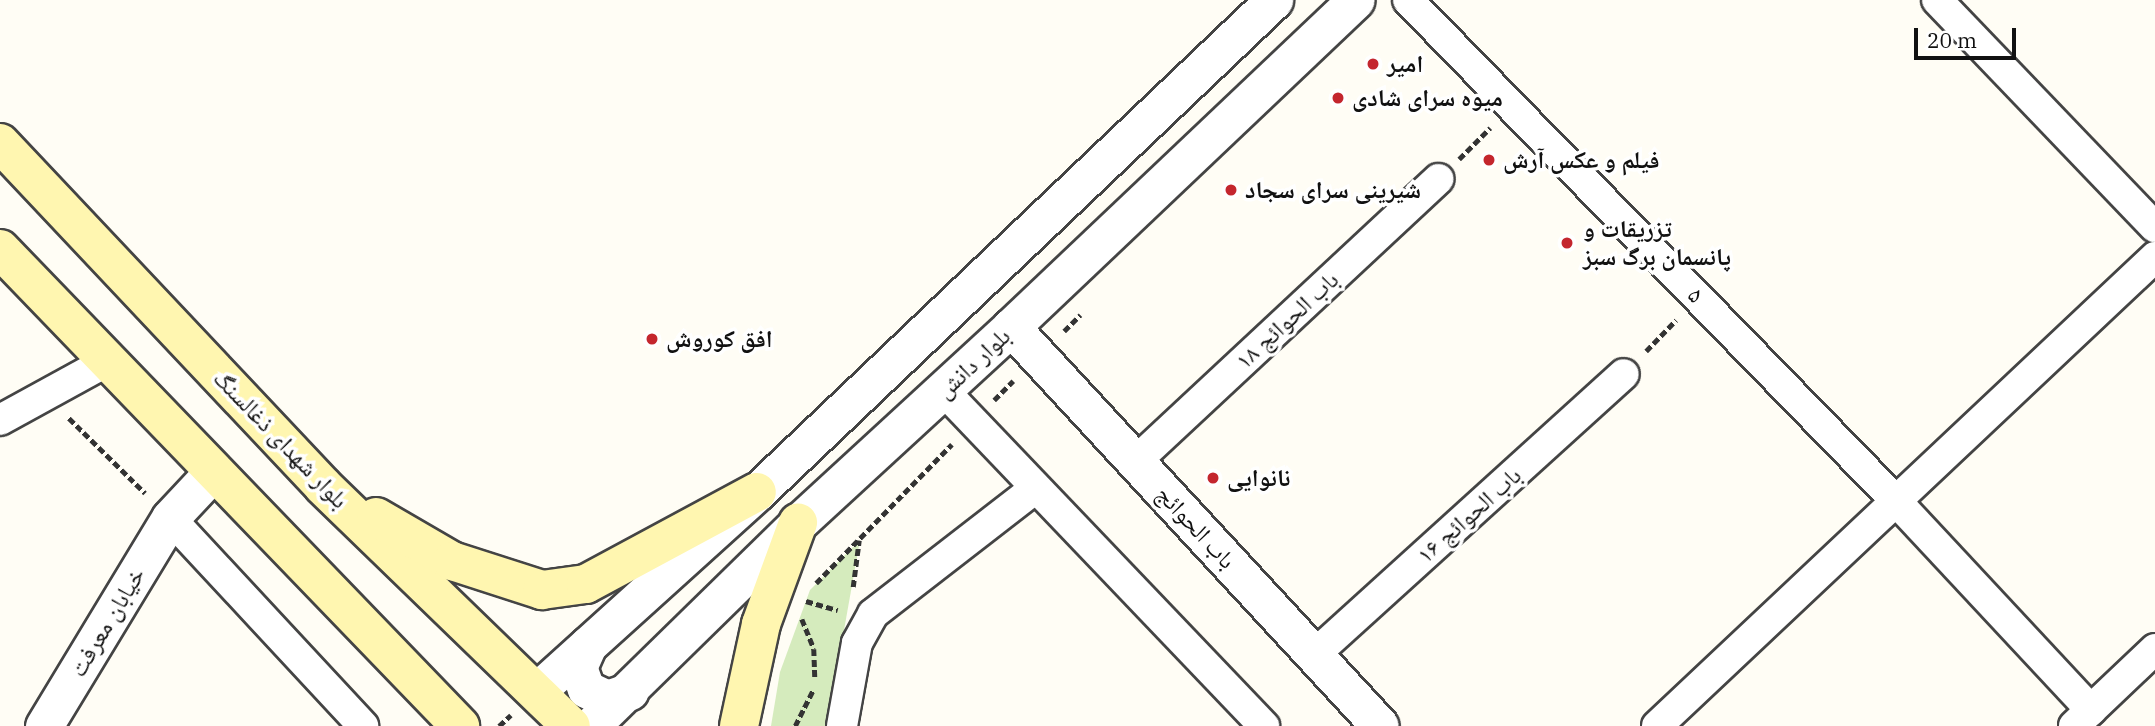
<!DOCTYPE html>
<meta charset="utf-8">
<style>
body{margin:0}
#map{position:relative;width:2155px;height:726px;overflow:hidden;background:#fffdf5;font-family:"IBM Plex Serif","Noto Naskh Arabic",serif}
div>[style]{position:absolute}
.green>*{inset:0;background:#d5ebbd}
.path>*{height:4.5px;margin-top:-2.25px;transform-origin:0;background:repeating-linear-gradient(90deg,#333 0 7px,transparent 0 10.5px)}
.roads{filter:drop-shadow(2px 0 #444) drop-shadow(-2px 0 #444) drop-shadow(0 2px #444) drop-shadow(0 -2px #444)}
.minor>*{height:30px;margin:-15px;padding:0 15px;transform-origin:15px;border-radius:15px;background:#fff}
.tertiary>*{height:37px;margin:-18.5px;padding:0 18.5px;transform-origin:18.5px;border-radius:18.5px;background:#fff}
.secondary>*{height:38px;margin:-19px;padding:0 19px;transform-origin:19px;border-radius:19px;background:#fff6b0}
.dots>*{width:19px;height:19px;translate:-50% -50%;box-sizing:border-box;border:4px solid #fff;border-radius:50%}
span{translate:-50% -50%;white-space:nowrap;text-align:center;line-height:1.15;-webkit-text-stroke:7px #fff;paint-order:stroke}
.poi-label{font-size:24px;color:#111;font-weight:700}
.left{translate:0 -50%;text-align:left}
.street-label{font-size:24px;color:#111}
.scale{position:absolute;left:1914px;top:28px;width:102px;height:32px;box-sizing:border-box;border:4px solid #111;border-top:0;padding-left:9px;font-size:21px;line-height:24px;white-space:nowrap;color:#111;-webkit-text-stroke:5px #fff;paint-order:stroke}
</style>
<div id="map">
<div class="green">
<div style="clip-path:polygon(860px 540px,827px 726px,771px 726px,780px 672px,810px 590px)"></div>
</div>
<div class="path">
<div style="left:1459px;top:159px;width:44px;rotate:-45deg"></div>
<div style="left:1064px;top:331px;width:23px;rotate:-45deg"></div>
<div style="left:1646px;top:351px;width:43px;rotate:-45.9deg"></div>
<div style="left:994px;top:400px;width:27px;rotate:-45deg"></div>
<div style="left:69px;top:418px;width:107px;rotate:44.6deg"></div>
<div style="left:816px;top:583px;width:194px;rotate:-45.6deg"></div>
<div style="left:853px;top:587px;width:47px;rotate:-82.7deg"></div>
<div style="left:806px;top:601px;width:33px;rotate:16deg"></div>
<div style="left:802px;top:619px;width:32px;rotate:68deg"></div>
<div style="left:814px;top:649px;width:29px;rotate:88deg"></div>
<div style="left:499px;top:726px;width:16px;rotate:-43deg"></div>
<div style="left:795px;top:726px;width:40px;rotate:-63.4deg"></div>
</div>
<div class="roads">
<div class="minor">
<div style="left:1408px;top:0;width:699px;rotate:45.75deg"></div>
<div style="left:1896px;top:501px;width:286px;rotate:47deg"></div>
<div style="left:1937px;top:0;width:315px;rotate:46.2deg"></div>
<div style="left:943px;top:390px;width:465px;rotate:46.3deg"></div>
<div style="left:0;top:420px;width:121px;rotate:-28.7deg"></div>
<div style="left:1135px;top:462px;width:415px;rotate:-43deg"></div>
<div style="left:170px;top:518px;width:284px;rotate:47.1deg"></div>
<div style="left:1314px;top:655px;width:418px;rotate:-42.2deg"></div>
<div style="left:842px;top:726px;width:84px;rotate:-79.8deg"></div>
<div style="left:857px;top:643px;width:33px;rotate:-61deg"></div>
<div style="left:873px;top:614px;width:204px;rotate:-37.8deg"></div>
<div style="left:1657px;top:726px;width:684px;rotate:-43.28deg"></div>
<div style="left:2074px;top:726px;width:112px;rotate:-43.5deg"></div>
</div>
<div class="tertiary">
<div style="left:1011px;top:327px;width:543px;rotate:47.24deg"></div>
<div style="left:588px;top:645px;width:24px;rotate:114deg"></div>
<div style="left:578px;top:667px;width:23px;rotate:70deg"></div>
<div style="left:586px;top:689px;width:23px;rotate:25deg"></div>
<div style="left:607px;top:699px;width:24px;rotate:-19deg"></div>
<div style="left:537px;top:691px;width:297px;rotate:-42.1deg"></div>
<div style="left:757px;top:492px;width:714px;rotate:-43.58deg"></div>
<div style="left:44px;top:726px;width:243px;rotate:-58.8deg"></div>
<div style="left:170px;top:518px;width:63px;rotate:-46.9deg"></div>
<div style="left:591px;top:726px;width:290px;rotate:-44.4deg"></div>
<div style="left:798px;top:523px;width:289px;rotate:-42.6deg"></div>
<div style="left:1011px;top:327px;width:475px;rotate:-43.5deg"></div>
</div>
<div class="secondary">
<div style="left:0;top:143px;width:471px;rotate:46.7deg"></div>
<div style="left:323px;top:486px;width:345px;rotate:44.1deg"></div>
<div style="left:0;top:249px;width:663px;rotate:46.04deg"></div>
<div style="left:376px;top:517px;width:88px;rotate:30.1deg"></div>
<div style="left:452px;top:561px;width:95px;rotate:17.9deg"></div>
<div style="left:542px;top:590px;width:44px;rotate:-7.8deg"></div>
<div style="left:586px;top:584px;width:194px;rotate:-28.3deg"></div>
<div style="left:739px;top:726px;width:104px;rotate:-77.8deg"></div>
<div style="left:761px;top:624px;width:108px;rotate:-69.9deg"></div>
</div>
</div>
<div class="dots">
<div style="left:1373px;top:64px;background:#c4262e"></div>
<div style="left:1338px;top:98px;background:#c4262e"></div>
<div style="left:1489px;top:160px;background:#c4262e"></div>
<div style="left:1231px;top:190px;background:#c4262e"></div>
<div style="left:1567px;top:243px;background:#c4262e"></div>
<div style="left:652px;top:339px;background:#c4262e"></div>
<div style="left:1213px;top:478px;background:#c4262e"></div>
</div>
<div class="poi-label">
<span class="left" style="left:1387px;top:64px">امیر</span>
<span class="left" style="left:1352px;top:98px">میوه سرای شادی</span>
<span class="left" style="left:1503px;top:160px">فیلم و عکس آرش</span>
<span class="left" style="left:1245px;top:190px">شیرینی سرای سجاد</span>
<span class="left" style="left:1583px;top:243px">تزریقات و<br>پانسمان برگ سبز</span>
<span class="left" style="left:666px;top:339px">افق کوروش</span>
<span class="left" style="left:1227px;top:478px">نانوایی</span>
</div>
<div class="street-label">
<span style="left:1696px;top:295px;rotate:46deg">۵</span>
<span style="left:1287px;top:320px;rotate:-43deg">باب الحوائج ۱۸</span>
<span style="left:973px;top:363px;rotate:-43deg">بلوار دانش</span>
<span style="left:281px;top:439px;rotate:46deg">بلوار شهدای ذغالسنگ</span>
<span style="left:1469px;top:515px;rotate:-42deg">باب الحوائج ۱۶</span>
<span style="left:1196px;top:527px;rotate:47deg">باب الحوائج</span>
<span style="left:107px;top:622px;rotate:-59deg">خیابان معرفت</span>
</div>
<div class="scale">20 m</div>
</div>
